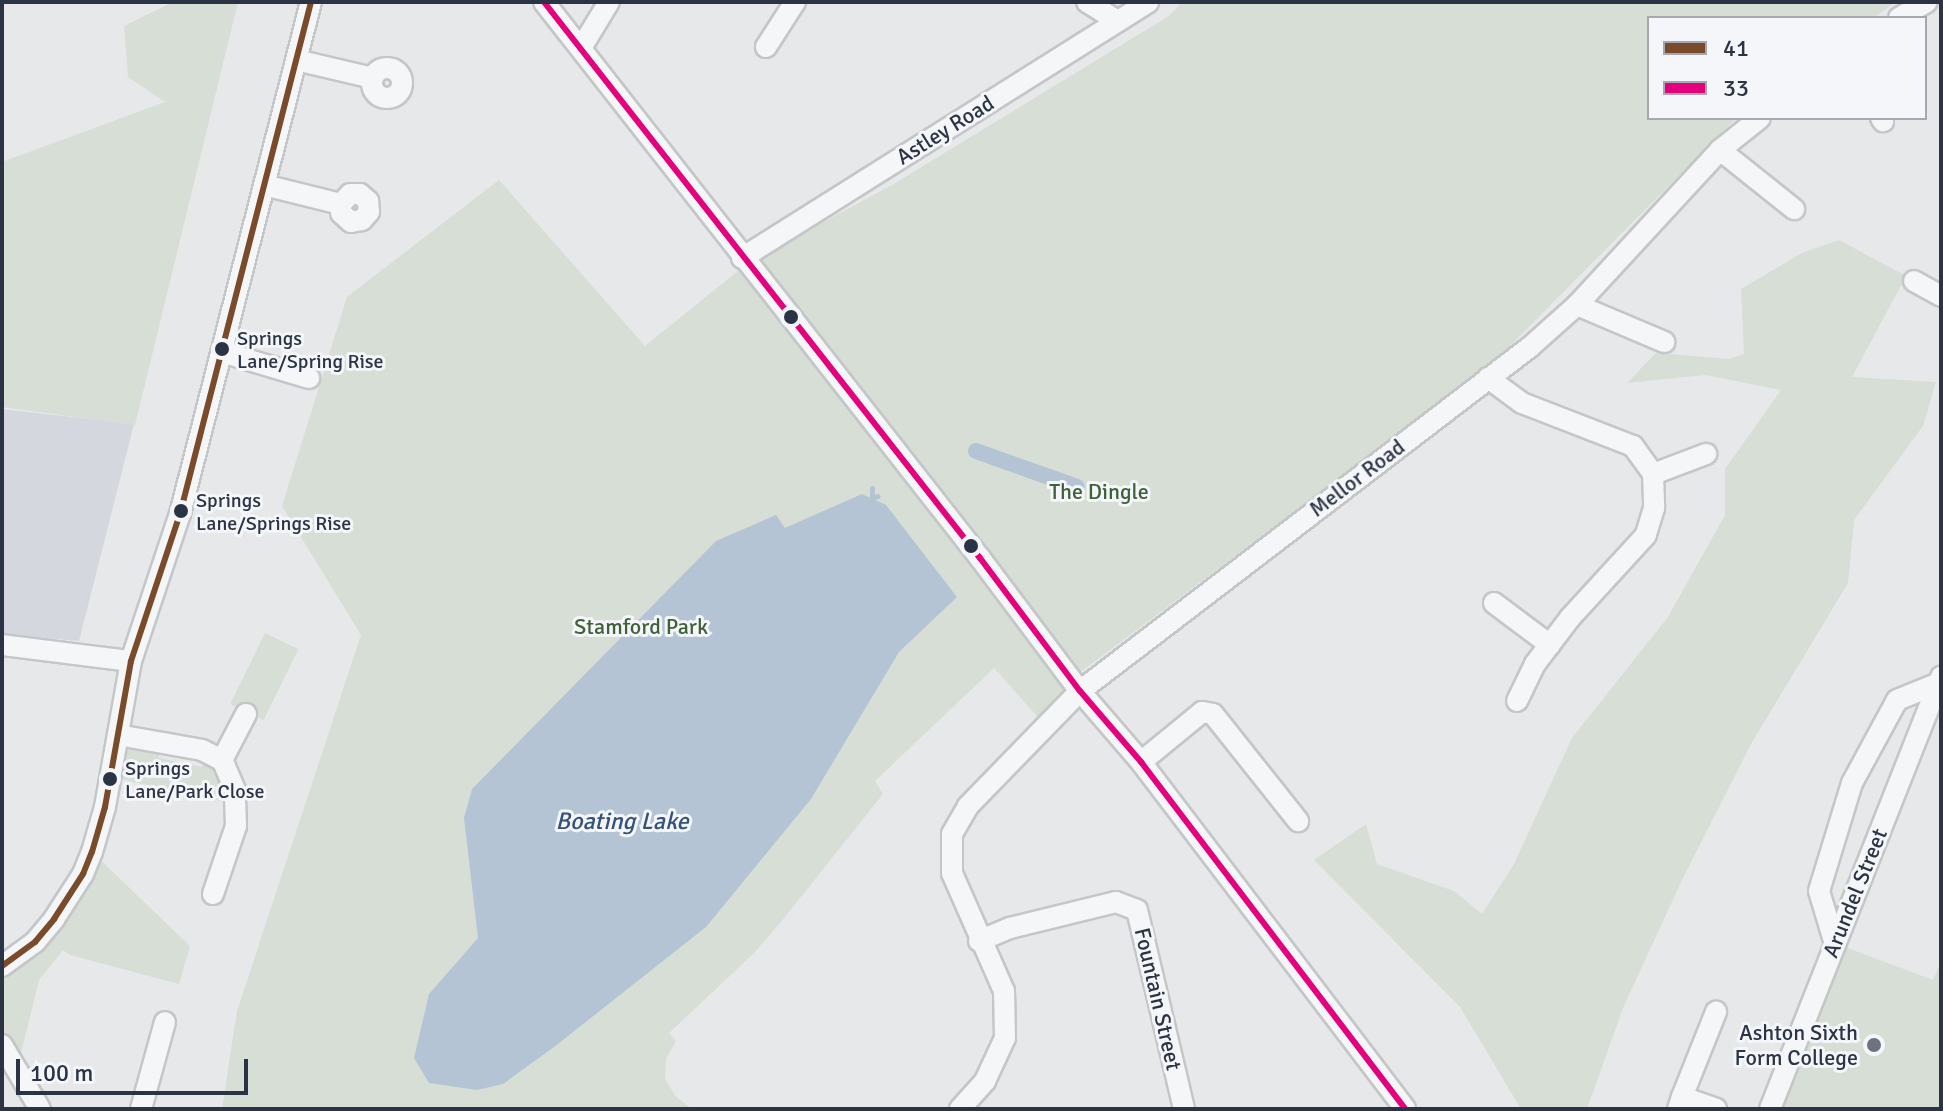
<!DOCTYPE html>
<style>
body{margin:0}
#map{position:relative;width:1943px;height:1111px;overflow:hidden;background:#e6e8ea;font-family:Signika,sans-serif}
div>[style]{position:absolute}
.built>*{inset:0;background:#d4d7dd}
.green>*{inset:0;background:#d6ded6;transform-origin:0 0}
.water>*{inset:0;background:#b4c4d5}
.stream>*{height:5px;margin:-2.5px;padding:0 2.5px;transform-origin:2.5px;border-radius:2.5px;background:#b4c4d5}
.canal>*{height:16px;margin:-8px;padding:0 8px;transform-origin:8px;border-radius:8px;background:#b4c4d5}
.roads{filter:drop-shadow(2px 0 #c4c6c8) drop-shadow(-2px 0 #c4c6c8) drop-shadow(0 2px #c4c6c8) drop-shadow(0 -2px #c4c6c8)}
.minor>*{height:20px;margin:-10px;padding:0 10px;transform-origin:10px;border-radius:10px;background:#f5f6f7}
.minor>.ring{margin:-10px;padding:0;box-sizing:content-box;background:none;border:20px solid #f5f6f7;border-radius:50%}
.bus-1>*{height:6px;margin:-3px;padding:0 3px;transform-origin:3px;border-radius:3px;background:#7a4b2a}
.bus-2>*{height:6px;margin:-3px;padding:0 3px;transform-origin:3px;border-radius:3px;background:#e5007d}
.dots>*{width:22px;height:22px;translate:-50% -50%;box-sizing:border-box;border:4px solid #f4f6f9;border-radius:50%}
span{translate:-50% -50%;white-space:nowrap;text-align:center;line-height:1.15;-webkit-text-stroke:6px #f4f6f9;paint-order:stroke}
.bus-label{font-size:20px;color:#2b3445}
.left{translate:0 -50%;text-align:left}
.street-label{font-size:22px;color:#2b3445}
.park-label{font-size:22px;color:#3f6138}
.poi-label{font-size:22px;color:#2b3445}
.right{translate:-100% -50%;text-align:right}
.water-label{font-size:24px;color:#34527a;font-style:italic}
.frame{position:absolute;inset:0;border:4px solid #2b3445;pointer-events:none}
.legend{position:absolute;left:1647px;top:16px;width:280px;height:104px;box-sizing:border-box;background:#f4f6f9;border:2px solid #a4a8b1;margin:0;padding:10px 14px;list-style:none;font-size:24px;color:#2b3445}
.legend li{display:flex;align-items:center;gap:16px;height:40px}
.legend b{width:40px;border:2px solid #a4a8b1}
.scale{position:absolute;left:16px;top:1059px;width:232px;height:36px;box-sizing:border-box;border:4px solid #2b3445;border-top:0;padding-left:10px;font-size:24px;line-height:28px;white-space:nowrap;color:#2b3445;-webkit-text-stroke:6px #f4f6f9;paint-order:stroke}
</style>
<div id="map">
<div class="built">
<div style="clip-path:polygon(2px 409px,134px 424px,79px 641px,2px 634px)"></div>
</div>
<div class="green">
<div style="clip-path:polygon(173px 2px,238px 2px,135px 425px,2px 407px,2px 162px,165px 102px,128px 77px,124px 26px)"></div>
<div style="clip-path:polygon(1182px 2px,1896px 2px,1873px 18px,1649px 18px,1649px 118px,1736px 118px,1497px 359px,1074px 677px,1039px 718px,994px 668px,875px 781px,883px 794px,780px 923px,754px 953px,669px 1033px,676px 1041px,666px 1059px,665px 1079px,676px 1097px,692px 1109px,222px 1109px,237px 1011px,361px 635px,282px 506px,347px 297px,499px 180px,645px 346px,749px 262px,892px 185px,1169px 16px)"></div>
<div style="clip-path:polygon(1839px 240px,1906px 276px,1852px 377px,1936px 382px,1923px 426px,1854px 520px,1848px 583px,1751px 744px,1682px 880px,1623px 1008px,1587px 1109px,1521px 1109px,1460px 1007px,1314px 860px,1366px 824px,1377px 864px,1454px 891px,1482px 914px,1514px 864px,1572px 738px,1668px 617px,1725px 515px,1725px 469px,1781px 390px,1705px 375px,1627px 383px,1656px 353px,1729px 359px,1744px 354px,1741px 289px,1802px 253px)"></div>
<div style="left:265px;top:633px;width:37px;height:79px;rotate:26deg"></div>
<div style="clip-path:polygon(118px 735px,156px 740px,159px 758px,202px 767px,208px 753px,235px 804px,111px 777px)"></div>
<div style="clip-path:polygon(92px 852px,190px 946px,179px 984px,70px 955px,63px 950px,39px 980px,19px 1061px,2px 1045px,2px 966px,13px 959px)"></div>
<div style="clip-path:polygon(1845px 947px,1933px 980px,1941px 962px,1941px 1109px,1782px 1109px)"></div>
</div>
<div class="water">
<div style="clip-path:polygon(862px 494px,886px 505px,957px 597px,899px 652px,811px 799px,706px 927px,554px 1047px,503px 1084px,477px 1090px,429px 1083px,414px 1058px,429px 994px,478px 938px,464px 818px,472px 789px,716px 541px,776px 515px,785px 528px)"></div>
</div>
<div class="stream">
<div style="left:872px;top:495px;width:7px;rotate:-90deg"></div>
<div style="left:869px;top:499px;width:9px;rotate:-18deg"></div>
</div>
<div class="canal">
<div style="left:976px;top:451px;width:107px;rotate:19.6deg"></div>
</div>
<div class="roads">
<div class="minor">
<div style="left:544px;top:2px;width:707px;rotate:51.9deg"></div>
<div style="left:980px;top:558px;width:166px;rotate:53.1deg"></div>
<div style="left:1080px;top:691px;width:94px;rotate:49.3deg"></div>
<div style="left:1141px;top:762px;width:436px;rotate:52.7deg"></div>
<div style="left:1087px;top:2px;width:36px;rotate:32deg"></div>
<div style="left:1899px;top:18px;width:32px;rotate:-30deg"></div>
<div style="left:766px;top:47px;width:54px;rotate:-57.2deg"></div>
<div style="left:581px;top:48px;width:54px;rotate:-58.7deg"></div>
<div style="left:296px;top:60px;width:79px;rotate:13.2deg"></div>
<div class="ring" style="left:372px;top:68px;width:10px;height:10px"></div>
<div style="left:1881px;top:118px;width:4px;rotate:56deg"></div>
<div style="left:1720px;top:150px;width:95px;rotate:38.6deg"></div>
<div style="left:264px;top:185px;width:79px;rotate:13.9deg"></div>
<div style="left:341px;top:204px;width:13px;rotate:-48deg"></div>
<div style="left:350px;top:194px;width:10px"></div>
<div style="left:360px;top:194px;width:11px;rotate:41deg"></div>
<div style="left:368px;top:201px;width:11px;rotate:85deg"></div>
<div style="left:369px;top:212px;width:11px;rotate:131deg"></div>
<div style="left:362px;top:220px;width:11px;rotate:170deg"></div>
<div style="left:351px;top:222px;width:13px;rotate:-138deg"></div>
<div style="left:341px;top:213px;width:9px;rotate:-90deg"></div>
<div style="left:742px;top:258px;width:480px;rotate:-32.2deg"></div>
<div style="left:1914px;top:281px;width:31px;rotate:29deg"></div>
<div style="left:1577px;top:305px;width:95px;rotate:23deg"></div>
<div style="left:222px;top:352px;width:91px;rotate:16.6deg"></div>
<div style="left:1488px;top:378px;width:42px;rotate:36.3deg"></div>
<div style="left:1522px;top:403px;width:119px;rotate:21.2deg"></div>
<div style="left:1633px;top:446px;width:34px;rotate:54deg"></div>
<div style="left:1653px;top:474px;width:34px;rotate:88deg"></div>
<div style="left:1654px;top:508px;width:28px;rotate:107deg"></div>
<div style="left:1646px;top:535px;width:113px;rotate:132.5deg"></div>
<div style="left:1570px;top:618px;width:58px;rotate:127.3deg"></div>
<div style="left:1535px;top:664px;width:41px;rotate:115.9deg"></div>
<div style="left:1653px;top:474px;width:57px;rotate:-20.7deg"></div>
<div style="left:1494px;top:603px;width:70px;rotate:36.9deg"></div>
<div style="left:2px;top:645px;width:130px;rotate:7.1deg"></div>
<div style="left:118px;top:735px;width:85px;rotate:10.1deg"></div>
<div style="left:202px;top:750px;width:22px;rotate:27deg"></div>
<div style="left:222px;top:760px;width:52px;rotate:-62.4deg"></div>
<div style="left:1141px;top:762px;width:79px;rotate:-39.3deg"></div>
<div style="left:1202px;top:712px;width:11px;rotate:10deg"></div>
<div style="left:1213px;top:714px;width:137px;rotate:51.5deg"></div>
<div style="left:213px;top:894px;width:72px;rotate:-71.3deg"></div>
<div style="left:236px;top:826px;width:36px;rotate:-92deg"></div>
<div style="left:235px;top:790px;width:33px;rotate:-113deg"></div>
<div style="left:979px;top:941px;width:34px;rotate:-23deg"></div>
<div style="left:1010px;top:928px;width:109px;rotate:-13.8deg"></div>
<div style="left:1116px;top:902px;width:22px;rotate:21deg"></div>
<div style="left:1137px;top:910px;width:204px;rotate:76.7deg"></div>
<div style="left:1835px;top:944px;width:55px;rotate:-106.8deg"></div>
<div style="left:1819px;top:891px;width:113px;rotate:-73deg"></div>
<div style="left:1852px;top:783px;width:94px;rotate:-61.5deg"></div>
<div style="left:1897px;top:700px;width:45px;rotate:-22deg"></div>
<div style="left:2px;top:966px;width:41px;rotate:-36deg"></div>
<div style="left:35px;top:942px;width:30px;rotate:-50deg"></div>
<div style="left:54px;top:919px;width:54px;rotate:-57.2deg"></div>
<div style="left:83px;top:874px;width:24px;rotate:-68deg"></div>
<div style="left:92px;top:852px;width:47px;rotate:-73.9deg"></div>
<div style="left:105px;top:807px;width:148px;rotate:-79.9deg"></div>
<div style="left:131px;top:661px;width:155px;rotate:-71.6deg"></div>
<div style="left:180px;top:514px;width:528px;rotate:-75.65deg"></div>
<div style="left:2px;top:1045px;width:74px;rotate:59.3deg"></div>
<div style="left:1682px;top:1097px;width:92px;rotate:-68.2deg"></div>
<div style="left:141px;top:1109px;width:90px;rotate:-74.6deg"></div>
<div style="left:960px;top:1109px;width:38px;rotate:-48deg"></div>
<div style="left:985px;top:1081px;width:47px;rotate:-65.1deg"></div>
<div style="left:1005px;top:1038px;width:47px;rotate:-91.2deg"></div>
<div style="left:1004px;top:991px;width:129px;rotate:-113.8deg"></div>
<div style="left:952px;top:873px;width:39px;rotate:-90deg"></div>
<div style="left:952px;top:834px;width:32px;rotate:-60deg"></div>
<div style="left:968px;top:806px;width:161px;rotate:-45.8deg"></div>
<div style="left:1080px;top:691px;width:566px;rotate:-37.4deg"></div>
<div style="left:1530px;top:347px;width:63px;rotate:-41.8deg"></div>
<div style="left:1577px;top:305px;width:211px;rotate:-47.3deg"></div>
<div style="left:1720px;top:150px;width:51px;rotate:-38.7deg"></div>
<div style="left:1678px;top:1109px;width:13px;rotate:-72deg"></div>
<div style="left:1682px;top:1097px;width:36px;rotate:19deg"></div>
<div style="left:1770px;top:1109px;width:465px;rotate:-68.4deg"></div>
</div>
</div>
<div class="bus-1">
<div style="left:2px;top:966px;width:41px;rotate:-36deg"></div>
<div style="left:35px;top:942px;width:30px;rotate:-50deg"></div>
<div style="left:54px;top:919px;width:54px;rotate:-57.2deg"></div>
<div style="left:83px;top:874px;width:24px;rotate:-68deg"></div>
<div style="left:92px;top:852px;width:47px;rotate:-73.9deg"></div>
<div style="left:105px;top:807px;width:148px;rotate:-79.9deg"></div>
<div style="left:131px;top:661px;width:155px;rotate:-71.6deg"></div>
<div style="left:180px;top:514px;width:528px;rotate:-75.65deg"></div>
</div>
<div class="bus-2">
<div style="left:544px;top:2px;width:707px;rotate:51.9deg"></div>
<div style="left:980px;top:558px;width:166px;rotate:53.1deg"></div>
<div style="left:1080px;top:691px;width:94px;rotate:49.3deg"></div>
<div style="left:1141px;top:762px;width:436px;rotate:52.7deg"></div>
</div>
<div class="dots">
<div style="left:791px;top:317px;background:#2b3445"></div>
<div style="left:222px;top:349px;background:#2b3445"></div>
<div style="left:181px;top:511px;background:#2b3445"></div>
<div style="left:971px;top:546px;background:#2b3445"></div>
<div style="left:110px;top:779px;background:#2b3445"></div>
<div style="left:1874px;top:1045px;background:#6c737f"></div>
</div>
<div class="bus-label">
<span class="left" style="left:237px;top:350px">Springs<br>Lane/Spring Rise</span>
<span class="left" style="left:196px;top:512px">Springs<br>Lane/Springs Rise</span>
<span class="left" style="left:125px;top:780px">Springs<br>Lane/Park Close</span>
</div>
<div class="street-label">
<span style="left:945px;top:130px;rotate:-32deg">Astley Road</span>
<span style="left:1357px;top:478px;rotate:-37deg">Mellor Road</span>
<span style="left:1855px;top:893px;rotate:-68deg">Arundel Street</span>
<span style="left:1158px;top:999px;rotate:77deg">Fountain Street</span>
</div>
<div class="park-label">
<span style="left:1099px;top:492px">The Dingle</span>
<span style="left:641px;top:627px">Stamford Park</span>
</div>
<div class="poi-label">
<span class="right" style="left:1858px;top:1045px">Ashton Sixth<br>Form College</span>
</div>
<div class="water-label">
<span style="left:622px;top:822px">Boating Lake</span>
</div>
<div class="frame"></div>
<ul class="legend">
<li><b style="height:10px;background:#7a4b2a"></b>41</li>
<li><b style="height:10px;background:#e5007d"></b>33</li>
</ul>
<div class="scale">100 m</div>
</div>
